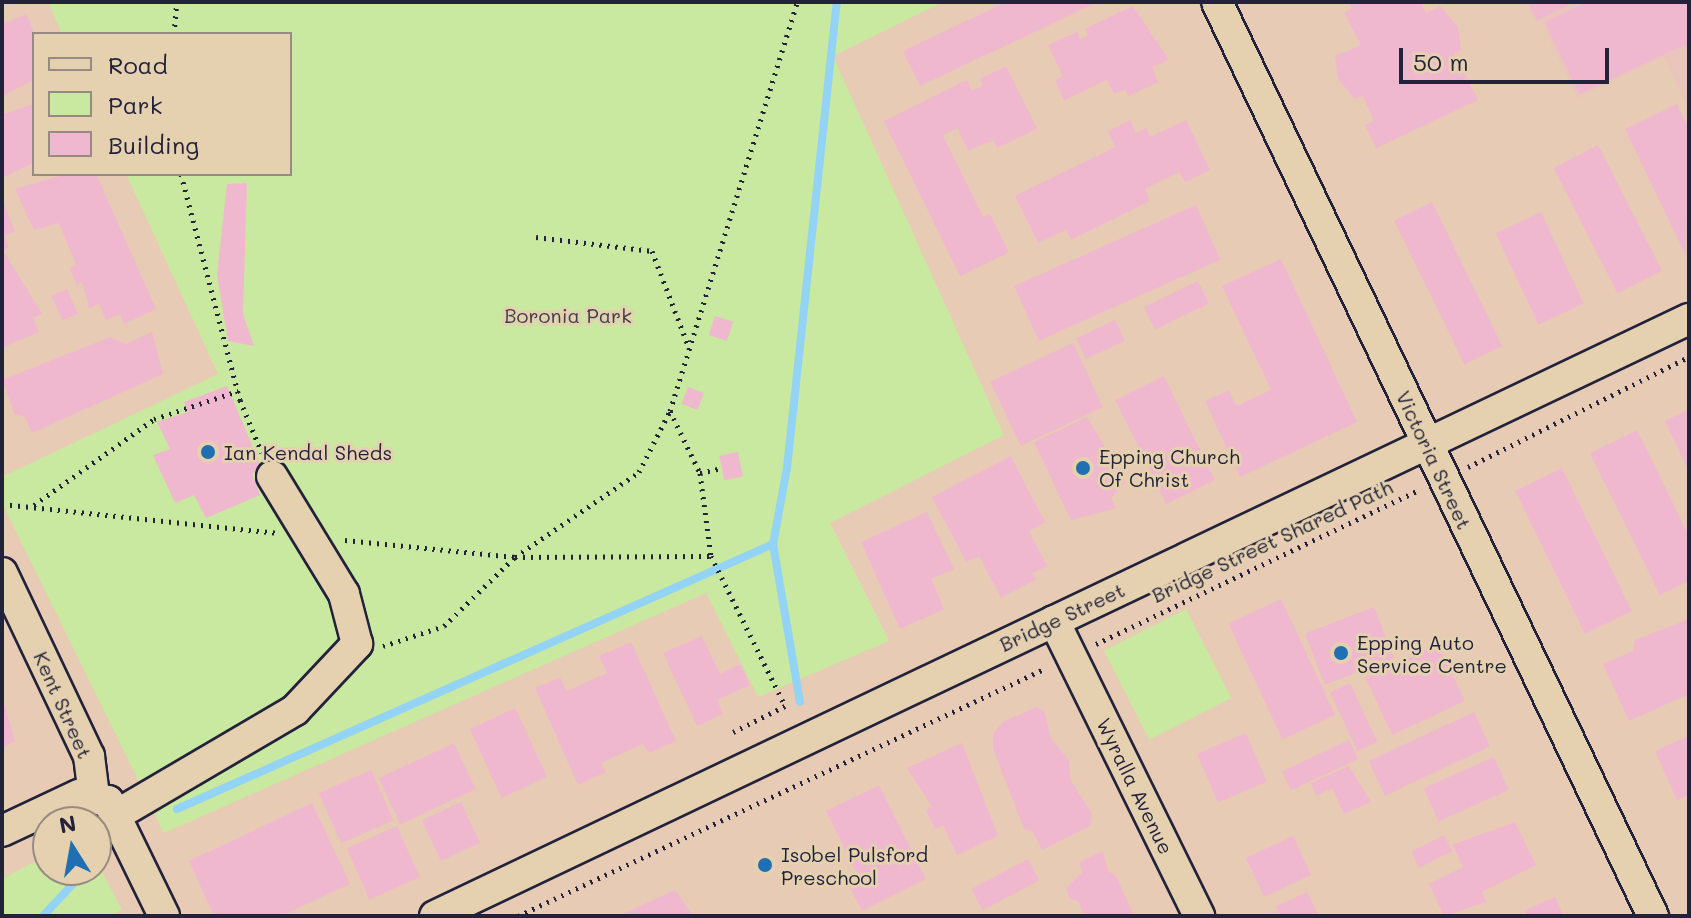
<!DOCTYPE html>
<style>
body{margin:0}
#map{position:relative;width:1691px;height:918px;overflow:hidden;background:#e7cbb5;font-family:Mali,sans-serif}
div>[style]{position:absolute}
.built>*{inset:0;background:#eac5bc}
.green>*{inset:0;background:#c9e8a0;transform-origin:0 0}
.stream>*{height:8px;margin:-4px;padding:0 4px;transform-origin:4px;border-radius:4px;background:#93d3f5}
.building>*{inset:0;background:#f0b8ce;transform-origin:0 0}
.path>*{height:5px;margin-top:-2.5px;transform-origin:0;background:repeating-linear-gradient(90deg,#22223b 0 2px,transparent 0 8px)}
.roads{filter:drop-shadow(2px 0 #22223b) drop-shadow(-2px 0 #22223b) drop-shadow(0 2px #22223b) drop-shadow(0 -2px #22223b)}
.minor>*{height:30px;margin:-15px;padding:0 15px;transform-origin:15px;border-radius:15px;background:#e5d0af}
.dots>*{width:22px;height:22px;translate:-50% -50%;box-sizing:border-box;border:4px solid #e5d0af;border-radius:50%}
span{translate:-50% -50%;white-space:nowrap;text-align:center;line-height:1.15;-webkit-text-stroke:6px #e5d0af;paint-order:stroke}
.park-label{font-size:20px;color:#3b404a}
.poi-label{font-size:20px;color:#22223b}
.left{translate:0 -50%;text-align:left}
.street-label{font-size:20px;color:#22223b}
.frame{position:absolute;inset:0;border:4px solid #22223b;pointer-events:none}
.legend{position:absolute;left:32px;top:32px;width:260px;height:144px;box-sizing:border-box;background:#e5d0af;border:2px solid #978a81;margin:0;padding:10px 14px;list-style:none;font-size:24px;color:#22223b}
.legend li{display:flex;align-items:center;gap:16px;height:40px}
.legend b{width:40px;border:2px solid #978a81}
.north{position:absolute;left:32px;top:806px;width:80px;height:80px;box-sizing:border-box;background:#e5d0af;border:2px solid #978a81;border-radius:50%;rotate:349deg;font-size:22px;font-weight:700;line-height:32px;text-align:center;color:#22223b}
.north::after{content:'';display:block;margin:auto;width:28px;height:36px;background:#1f6fb2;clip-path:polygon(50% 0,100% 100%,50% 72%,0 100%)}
.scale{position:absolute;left:1399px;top:48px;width:210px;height:36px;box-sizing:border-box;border:4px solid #22223b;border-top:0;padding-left:10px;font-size:24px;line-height:28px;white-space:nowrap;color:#22223b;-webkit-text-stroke:6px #e5d0af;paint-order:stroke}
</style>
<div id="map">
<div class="built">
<div style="clip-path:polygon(1525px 2px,1689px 2px,1689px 110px,1664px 57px,1577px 98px,1541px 21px,1536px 23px)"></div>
</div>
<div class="green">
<div style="clip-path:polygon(48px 2px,943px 2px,833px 56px,1004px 435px,830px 523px,889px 641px,758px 697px,706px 593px,164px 833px,2px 503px,2px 477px,218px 374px,126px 174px,290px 174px,290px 34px,62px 34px)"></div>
<div style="left:1186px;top:609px;width:100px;height:92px;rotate:63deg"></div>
<div style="clip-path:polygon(48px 855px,48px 870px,96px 870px,96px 860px,122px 910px,109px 916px,2px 916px,2px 879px)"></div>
</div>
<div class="stream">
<div style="left:773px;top:544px;width:160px;rotate:80.3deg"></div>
<div style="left:177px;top:809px;width:652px;rotate:-23.97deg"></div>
<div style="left:773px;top:544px;width:77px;rotate:-79.6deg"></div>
<div style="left:787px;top:468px;width:469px;rotate:-83.9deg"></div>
<div style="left:43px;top:916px;width:63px;rotate:-46.9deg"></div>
</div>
<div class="building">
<div style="clip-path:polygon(1006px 2px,1098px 2px,920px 86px,903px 51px)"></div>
<div style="clip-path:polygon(1349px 2px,1421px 2px,1426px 13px,1440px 6px,1458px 27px,1461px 50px,1454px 53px,1478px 100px,1376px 148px,1365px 125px,1374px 121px,1363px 96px,1355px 99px,1338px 79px,1335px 56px,1361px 45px,1344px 13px,1352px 8px)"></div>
<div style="clip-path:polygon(1528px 2px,1574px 2px,1537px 20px)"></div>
<div style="clip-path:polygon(1587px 2px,1689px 2px,1689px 43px,1579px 94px,1545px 22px)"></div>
<div style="clip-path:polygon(1133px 6px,1169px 60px,1152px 67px,1158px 82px,1128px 96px,1125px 89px,1114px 94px,1107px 80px,1064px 100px,1055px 80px,1063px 76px,1048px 45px,1077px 32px,1080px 39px,1088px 36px,1085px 29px)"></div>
<div style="clip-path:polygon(26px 14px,35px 34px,34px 80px,2px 96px,2px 25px)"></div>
<div style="clip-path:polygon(1006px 66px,1037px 129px,997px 148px,993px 140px,968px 151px,957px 128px,943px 135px,983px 217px,990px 214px,1009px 252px,960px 276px,884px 121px,967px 80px,972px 91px,983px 86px,980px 79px)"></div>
<div style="clip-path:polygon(34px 104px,34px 163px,2px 178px,2px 114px)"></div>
<div style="clip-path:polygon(1677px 104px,1689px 129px,1686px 256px,1625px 129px)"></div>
<div style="clip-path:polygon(1130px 120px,1136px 133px,1146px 128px,1150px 137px,1186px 120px,1210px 170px,1185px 182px,1179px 172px,1145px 189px,1150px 201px,1071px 240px,1066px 230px,1038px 243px,1015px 196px,1115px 147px,1108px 131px)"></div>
<div style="left:1598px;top:145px;width:141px;height:50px;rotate:63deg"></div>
<div style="clip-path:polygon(66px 174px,96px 174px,156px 309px,124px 324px,120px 314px,106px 320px,99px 304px,89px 308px,82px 282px,77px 285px,70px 268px,76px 265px,59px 223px,34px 230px,15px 189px)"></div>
<div style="clip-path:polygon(247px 183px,243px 314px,254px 346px,228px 341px,217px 275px,227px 184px)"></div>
<div style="clip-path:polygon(2px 200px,15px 231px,4px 236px,9px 247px,3px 250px,42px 314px,33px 318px,39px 332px,2px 348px)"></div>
<div style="left:1432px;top:202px;width:160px;height:42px;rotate:64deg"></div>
<div style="left:1196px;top:205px;width:60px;height:199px;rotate:66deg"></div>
<div style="left:1541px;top:212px;width:101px;height:50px;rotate:65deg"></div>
<div style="clip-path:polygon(1281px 259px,1357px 422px,1240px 477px,1205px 401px,1229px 390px,1236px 406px,1271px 390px,1222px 286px)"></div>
<div style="left:1198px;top:281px;width:25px;height:60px;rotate:64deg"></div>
<div style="left:67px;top:289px;width:27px;height:17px;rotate:66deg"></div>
<div style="left:715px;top:316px;width:19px;height:20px;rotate:18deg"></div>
<div style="left:1115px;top:320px;width:23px;height:43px;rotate:65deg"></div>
<div style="clip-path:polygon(152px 332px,163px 374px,32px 433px,24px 416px,15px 415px,2px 380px,110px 337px,126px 344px)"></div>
<div style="left:1073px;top:343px;width:71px;height:91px;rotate:65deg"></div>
<div style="left:1164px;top:376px;width:116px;height:54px;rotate:64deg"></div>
<div style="clip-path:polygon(227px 386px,262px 469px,252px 473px,260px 495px,206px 518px,194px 495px,175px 503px,153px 455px,170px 449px,157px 422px,188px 412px,184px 402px)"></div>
<div style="left:688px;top:387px;width:17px;height:18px;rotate:21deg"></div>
<div style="clip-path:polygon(1689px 409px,1689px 472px,1665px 421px)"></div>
<div style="clip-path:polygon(1087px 417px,1126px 482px,1111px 498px,1116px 508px,1071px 520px,1034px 442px)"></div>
<div style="clip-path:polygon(1637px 430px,1689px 536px,1689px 581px,1660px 595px,1590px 453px)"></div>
<div style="left:738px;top:452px;width:25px;height:19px;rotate:79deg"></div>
<div style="clip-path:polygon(1011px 456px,1045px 522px,1029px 531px,1047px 566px,1031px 574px,1037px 579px,1001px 598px,979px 556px,966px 562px,932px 497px)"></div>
<div style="left:1562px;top:468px;width:159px;height:52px;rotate:64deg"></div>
<div style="clip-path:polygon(927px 512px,954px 569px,931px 579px,944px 609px,900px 629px,861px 542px)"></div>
<div style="left:1281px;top:599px;width:128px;height:58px;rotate:65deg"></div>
<div style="left:1374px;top:607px;width:55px;height:74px;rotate:69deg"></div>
<div style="clip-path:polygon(1689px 619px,1689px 694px,1629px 721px,1603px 664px,1633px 651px,1635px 640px)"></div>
<div style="clip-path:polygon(702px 636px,720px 674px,740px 664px,750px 685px,717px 700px,723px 714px,697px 726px,663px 653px)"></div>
<div style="clip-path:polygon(631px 642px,676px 741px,650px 753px,642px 744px,601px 763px,606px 772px,578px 785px,535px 688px,560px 677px,567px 691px,607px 673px,599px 656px)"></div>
<div style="left:1438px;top:644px;width:63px;height:80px;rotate:65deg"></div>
<div style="left:1350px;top:683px;width:65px;height:22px;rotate:65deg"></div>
<div style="clip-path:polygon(2px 697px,15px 741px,2px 748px)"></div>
<div style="clip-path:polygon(1036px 707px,1044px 710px,1051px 739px,1069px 760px,1070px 779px,1092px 814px,1090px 826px,1042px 850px,1032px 831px,1024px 829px,993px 749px,993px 734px,1003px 722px)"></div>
<div style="left:515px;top:708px;width:76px;height:50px;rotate:65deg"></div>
<div style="left:1474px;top:712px;width:38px;height:116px;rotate:65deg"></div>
<div style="left:1246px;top:733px;width:53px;height:53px;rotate:67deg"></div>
<div style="clip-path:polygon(1689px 736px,1689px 795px,1677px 800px,1655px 751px)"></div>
<div style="left:1349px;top:740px;width:21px;height:74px;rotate:65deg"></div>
<div style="left:454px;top:743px;width:51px;height:83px;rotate:65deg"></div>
<div style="clip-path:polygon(962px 743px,998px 836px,957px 855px,943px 825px,935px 829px,926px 810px,932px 807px,907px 768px)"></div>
<div style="left:1494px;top:757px;width:36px;height:77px;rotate:66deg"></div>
<div style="clip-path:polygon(1349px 766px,1371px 802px,1344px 814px,1332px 788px,1316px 796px,1311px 783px)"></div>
<div style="left:371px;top:770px;width:55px;height:57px;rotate:66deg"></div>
<div style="clip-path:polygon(879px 785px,926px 879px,862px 911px,849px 886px,860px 880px,826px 811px)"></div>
<div style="left:461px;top:802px;width:45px;height:43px;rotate:65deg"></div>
<div style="clip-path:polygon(312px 803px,350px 884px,281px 916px,214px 916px,189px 861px)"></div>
<div style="clip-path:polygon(1515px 822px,1536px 865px,1482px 892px,1487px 902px,1444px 916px,1429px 884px,1463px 867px,1452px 845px)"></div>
<div style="left:397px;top:826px;width:56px;height:55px;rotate:66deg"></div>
<div style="left:1444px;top:835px;width:18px;height:37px;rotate:63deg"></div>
<div style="left:1293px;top:836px;width:43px;height:52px;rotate:65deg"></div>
<div style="clip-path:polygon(1103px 851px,1108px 871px,1116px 876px,1134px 916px,1085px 916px,1078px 901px,1070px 899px,1066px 888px,1083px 871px,1079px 862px)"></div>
<div style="left:1028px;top:859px;width:24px;height:64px;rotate:62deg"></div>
<div style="clip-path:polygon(675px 890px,693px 916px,618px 916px)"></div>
<div style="clip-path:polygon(1307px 892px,1319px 916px,1281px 916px,1276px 906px)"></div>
<div style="clip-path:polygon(1555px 897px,1564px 916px,1527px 916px,1524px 911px)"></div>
</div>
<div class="path">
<div style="left:174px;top:34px;width:32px;rotate:-85deg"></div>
<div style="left:181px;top:174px;width:234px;rotate:75.4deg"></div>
<div style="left:240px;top:400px;width:57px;rotate:67.5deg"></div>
<div style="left:536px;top:237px;width:117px;rotate:6.9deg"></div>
<div style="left:652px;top:251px;width:104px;rotate:69.1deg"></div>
<div style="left:670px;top:411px;width:69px;rotate:64.2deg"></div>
<div style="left:700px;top:473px;width:84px;rotate:82.5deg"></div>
<div style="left:711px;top:556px;width:167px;rotate:63.7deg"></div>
<div style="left:785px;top:706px;width:58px;rotate:153.4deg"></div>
<div style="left:1468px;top:467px;width:247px;rotate:-26.5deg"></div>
<div style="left:700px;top:473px;width:23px;rotate:-13deg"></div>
<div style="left:2px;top:504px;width:276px;rotate:6deg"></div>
<div style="left:34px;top:505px;width:148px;rotate:-35.6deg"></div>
<div style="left:154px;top:419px;width:89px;rotate:-18.4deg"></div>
<div style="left:345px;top:540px;width:171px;rotate:5.7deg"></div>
<div style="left:515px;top:557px;width:196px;rotate:-0.3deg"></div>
<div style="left:1096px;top:644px;width:358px;rotate:-25.5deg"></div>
<div style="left:383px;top:646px;width:64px;rotate:-18.2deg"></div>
<div style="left:444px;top:626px;width:99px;rotate:-44.2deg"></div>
<div style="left:515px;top:557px;width:150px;rotate:-34.4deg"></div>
<div style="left:639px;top:472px;width:68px;rotate:-63.1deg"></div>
<div style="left:670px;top:411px;width:428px;rotate:-72.7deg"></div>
<div style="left:518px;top:916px;width:581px;rotate:-25.15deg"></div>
</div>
<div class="roads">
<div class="minor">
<div style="left:1217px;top:2px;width:1013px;rotate:64.5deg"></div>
<div style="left:2px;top:573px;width:203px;rotate:64.6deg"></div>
<div style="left:89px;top:756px;width:40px;rotate:82.9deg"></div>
<div style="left:1054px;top:621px;width:329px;rotate:63.8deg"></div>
<div style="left:118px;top:814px;width:205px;rotate:-30.4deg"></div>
<div style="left:295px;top:710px;width:91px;rotate:-46.8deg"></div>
<div style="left:357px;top:644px;width:52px;rotate:-104.6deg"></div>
<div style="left:344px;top:594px;width:138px;rotate:-121.4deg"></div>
<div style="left:2px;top:831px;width:85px;rotate:-25.1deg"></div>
<div style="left:79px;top:795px;width:30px;rotate:12deg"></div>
<div style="left:108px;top:801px;width:128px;rotate:64deg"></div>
<div style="left:435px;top:916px;width:1389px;rotate:-25.46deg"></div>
</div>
</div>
<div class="dots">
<div style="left:208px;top:452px;background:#1f6fb2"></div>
<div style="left:1083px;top:468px;background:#1f6fb2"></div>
<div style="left:1341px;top:653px;background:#1f6fb2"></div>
<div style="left:765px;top:865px;background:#1f6fb2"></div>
</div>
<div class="park-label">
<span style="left:568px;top:315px">Boronia Park</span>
</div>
<div class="poi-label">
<span class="left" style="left:224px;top:452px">Ian Kendal Sheds</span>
<span class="left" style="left:1099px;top:468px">Epping Church<br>Of Christ</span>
<span class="left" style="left:1357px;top:654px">Epping Auto<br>Service Centre</span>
<span class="left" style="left:781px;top:866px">Isobel Pulsford<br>Preschool</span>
</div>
<div class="street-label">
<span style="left:1434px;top:460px;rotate:65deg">Victoria Street</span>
<span style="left:1272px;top:541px;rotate:-25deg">Bridge Street Shared Path</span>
<span style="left:1062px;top:617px;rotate:-25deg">Bridge Street</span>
<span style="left:63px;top:705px;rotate:66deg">Kent Street</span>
<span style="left:1135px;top:786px;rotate:64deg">Wyralla Avenue</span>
</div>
<div class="frame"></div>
<ul class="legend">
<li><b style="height:10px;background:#e5d0af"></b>Road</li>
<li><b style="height:22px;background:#c9e8a0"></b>Park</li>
<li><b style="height:22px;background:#f0b8ce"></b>Building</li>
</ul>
<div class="north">N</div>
<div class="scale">50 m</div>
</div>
